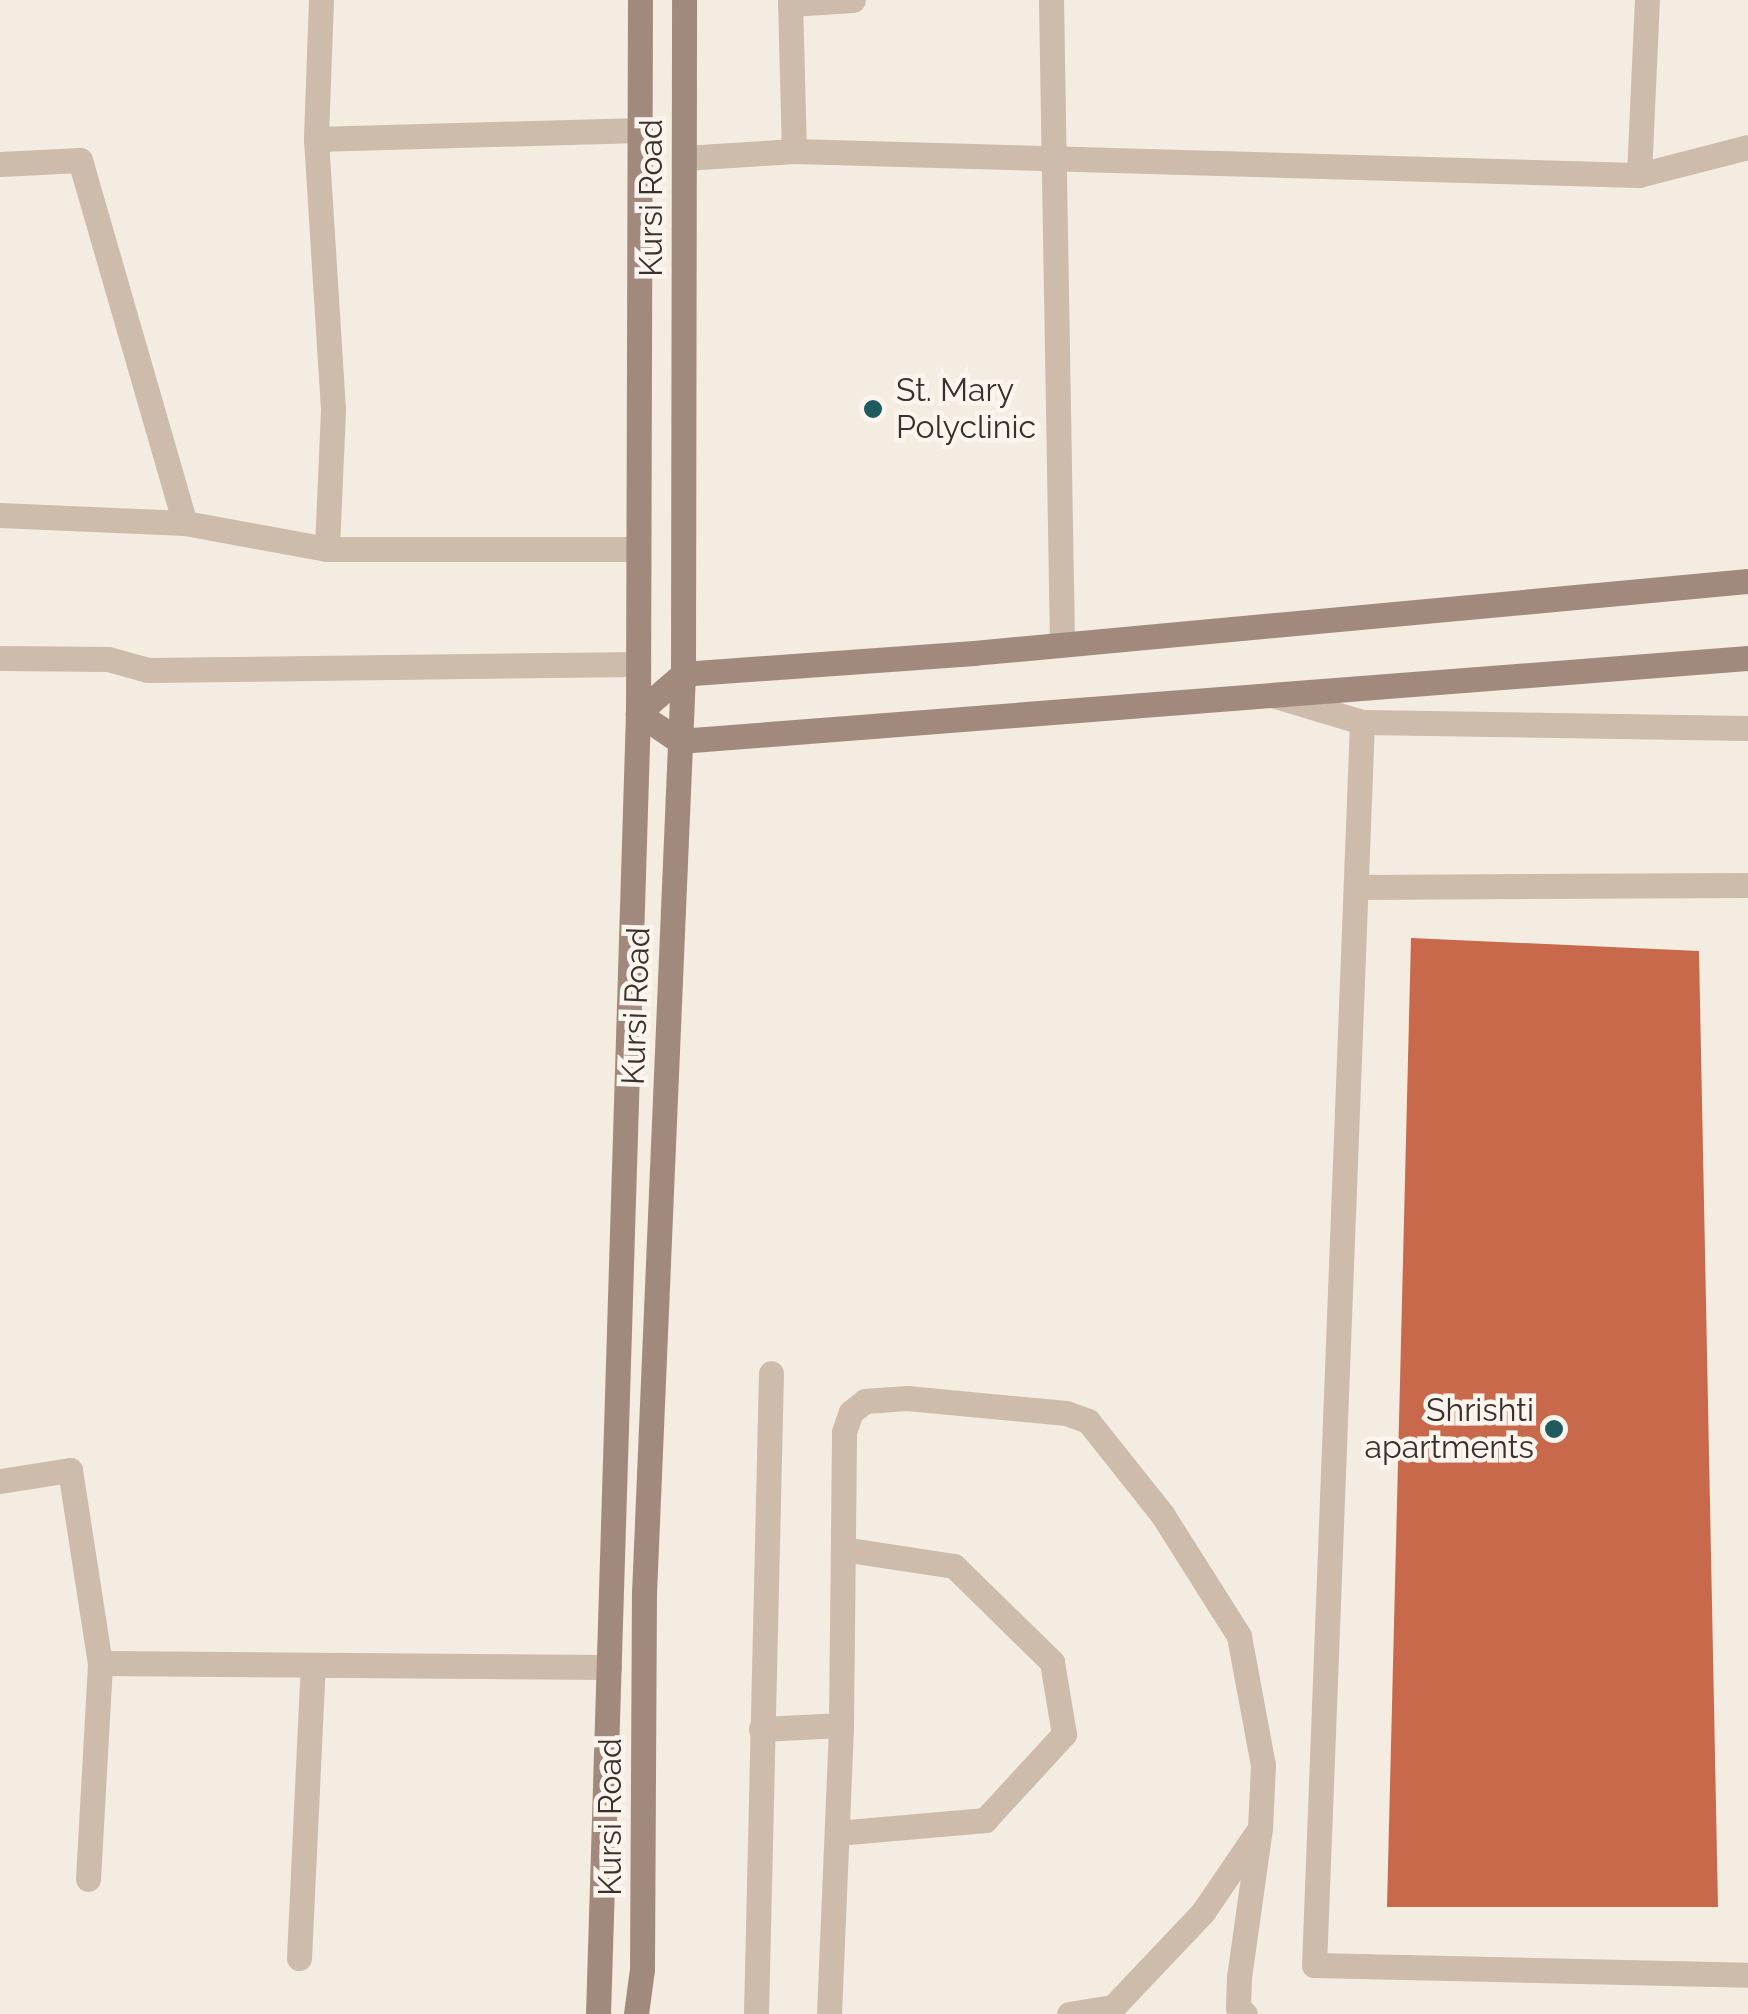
<!DOCTYPE html>
<style>
body{margin:0}
#map{position:relative;width:1748px;height:2014px;overflow:hidden;background:#f4ebe1;font-family:Raleway,sans-serif}
div>[style]{position:absolute}
.building>*{inset:0;background:#c8694b}
.street>*{height:25px;margin:-12.5px;padding:0 12.5px;transform-origin:12.5px;border-radius:12.5px;background:#cdbbac}
.secondary>*{height:25px;margin:-12.5px;padding:0 12.5px;transform-origin:12.5px;border-radius:12.5px;background:#a18a7d}
.dots>*{width:28px;height:28px;translate:-50% -50%;box-sizing:border-box;border:5px solid #fbf5ee;border-radius:50%}
span{translate:-50% -50%;white-space:nowrap;text-align:center;line-height:1.15;-webkit-text-stroke:9px #fbf5ee;paint-order:stroke}
.street-label{font-size:32px;color:#3b302b}
.poi-label{font-size:32px;color:#3b302b}
.left{translate:0 -50%;text-align:left}
.right{translate:-100% -50%;text-align:right}
</style>
<div id="map">
<div class="building">
<div style="clip-path:polygon(1411px 938px,1699px 951px,1718px 1907px,1387px 1907px)"></div>
</div>
<div class="street">
<div style="left:321px;top:0;width:139px;rotate:92.1deg"></div>
<div style="left:316px;top:139px;width:324px;rotate:-1.6deg"></div>
<div style="left:790px;top:0;width:151px;rotate:88.5deg"></div>
<div style="left:1051px;top:0;width:645px;rotate:89.02deg"></div>
<div style="left:790px;top:4px;width:63px;rotate:-3.6deg"></div>
<div style="left:316px;top:139px;width:272px;rotate:86.4deg"></div>
<div style="left:333px;top:410px;width:139px;rotate:92.5deg"></div>
<div style="left:684px;top:158px;width:110px;rotate:-3.6deg"></div>
<div style="left:794px;top:151px;width:845px;rotate:1.63deg"></div>
<div style="left:1639px;top:175px;width:113px;rotate:-14.4deg"></div>
<div style="left:0;top:164px;width:80px;rotate:-2.9deg"></div>
<div style="left:80px;top:160px;width:378px;rotate:73.9deg"></div>
<div style="left:1639px;top:175px;width:175px;rotate:-87.4deg"></div>
<div style="left:0;top:515px;width:185px;rotate:2.5deg"></div>
<div style="left:185px;top:523px;width:144px;rotate:10.4deg"></div>
<div style="left:327px;top:549px;width:311px"></div>
<div style="left:0;top:658px;width:108px;rotate:0.5deg"></div>
<div style="left:108px;top:659px;width:41px;rotate:15.4deg"></div>
<div style="left:148px;top:670px;width:490px;rotate:-0.7deg"></div>
<div style="left:1272px;top:695px;width:94px;rotate:16.7deg"></div>
<div style="left:1362px;top:722px;width:386px;rotate:0.9deg"></div>
<div style="left:1362px;top:722px;width:1244px;rotate:92.21deg"></div>
<div style="left:1314px;top:1965px;width:434px;rotate:1.3deg"></div>
<div style="left:1356px;top:887px;width:392px;rotate:-0.3deg"></div>
<div style="left:0;top:1481px;width:71px;rotate:-8.9deg"></div>
<div style="left:70px;top:1470px;width:195px;rotate:81.2deg"></div>
<div style="left:100px;top:1663px;width:509px;rotate:0.45deg"></div>
<div style="left:761px;top:1729px;width:80px;rotate:-2.9deg"></div>
<div style="left:837px;top:1833px;width:149px;rotate:-5deg"></div>
<div style="left:985px;top:1820px;width:117px;rotate:-47.4deg"></div>
<div style="left:1064px;top:1734px;width:73px;rotate:-99.5deg"></div>
<div style="left:1052px;top:1662px;width:137px;rotate:-135.6deg"></div>
<div style="left:954px;top:1566px;width:112px;rotate:-171.3deg"></div>
<div style="left:88px;top:1879px;width:216px;rotate:-86.8deg"></div>
<div style="left:299px;top:1958px;width:293px;rotate:-87.3deg"></div>
<div style="left:756px;top:2014px;width:641px;rotate:-88.66deg"></div>
<div style="left:829px;top:2014px;width:289px;rotate:-87.6deg"></div>
<div style="left:841px;top:1725px;width:293px;rotate:-89.4deg"></div>
<div style="left:844px;top:1432px;width:21px;rotate:-71deg"></div>
<div style="left:851px;top:1412px;width:18px;rotate:-38deg"></div>
<div style="left:865px;top:1401px;width:42px;rotate:-4.1deg"></div>
<div style="left:907px;top:1398px;width:160px;rotate:5.4deg"></div>
<div style="left:1066px;top:1413px;width:23px;rotate:20deg"></div>
<div style="left:1088px;top:1421px;width:119px;rotate:51.5deg"></div>
<div style="left:1162px;top:1514px;width:144px;rotate:57.7deg"></div>
<div style="left:1239px;top:1636px;width:131px;rotate:79.5deg"></div>
<div style="left:1263px;top:1765px;width:63px;rotate:92.7deg"></div>
<div style="left:1260px;top:1828px;width:151px;rotate:98deg"></div>
<div style="left:1239px;top:1978px;width:30px;rotate:92deg"></div>
<div style="left:1238px;top:2008px;width:9px;rotate:41deg"></div>
<div style="left:1069px;top:2014px;width:45px;rotate:-9deg"></div>
<div style="left:1113px;top:2007px;width:131px;rotate:-46.5deg"></div>
<div style="left:1203px;top:1912px;width:94px;rotate:-55.8deg"></div>
</div>
<div class="secondary">
<div style="left:1748px;top:581px;width:777px;rotate:174.69deg"></div>
<div style="left:974px;top:653px;width:292px;rotate:175.9deg"></div>
<div style="left:683px;top:674px;width:60px;rotate:139.1deg"></div>
<div style="left:638px;top:713px;width:50px;rotate:34.3deg"></div>
<div style="left:679px;top:741px;width:1072px;rotate:-4.44deg"></div>
<div style="left:598px;top:2014px;width:1302px;rotate:-88.24deg"></div>
<div style="left:638px;top:713px;width:713px;rotate:-89.84deg"></div>
<div style="left:636px;top:2014px;width:45px;rotate:-82.4deg"></div>
<div style="left:642px;top:1969px;width:376px;rotate:-89.7deg"></div>
<div style="left:644px;top:1593px;width:920px;rotate:-87.57deg"></div>
<div style="left:683px;top:674px;width:674px;rotate:-89.91deg"></div>
</div>
<div class="dots">
<div style="left:873px;top:409px;background:#1f5a5e"></div>
<div style="left:1554px;top:1429px;background:#1f5a5e"></div>
</div>
<div class="street-label">
<span style="left:651px;top:198px;rotate:-90deg">Kursi Road</span>
<span style="left:636px;top:1006px;rotate:-88deg">Kursi Road</span>
<span style="left:610px;top:1817px;rotate:-90deg">Kursi Road</span>
</div>
<div class="poi-label">
<span class="left" style="left:896px;top:409px">St. Mary<br>Polyclinic</span>
<span class="right" style="left:1534px;top:1429px">Shrishti<br>apartments</span>
</div>
</div>
